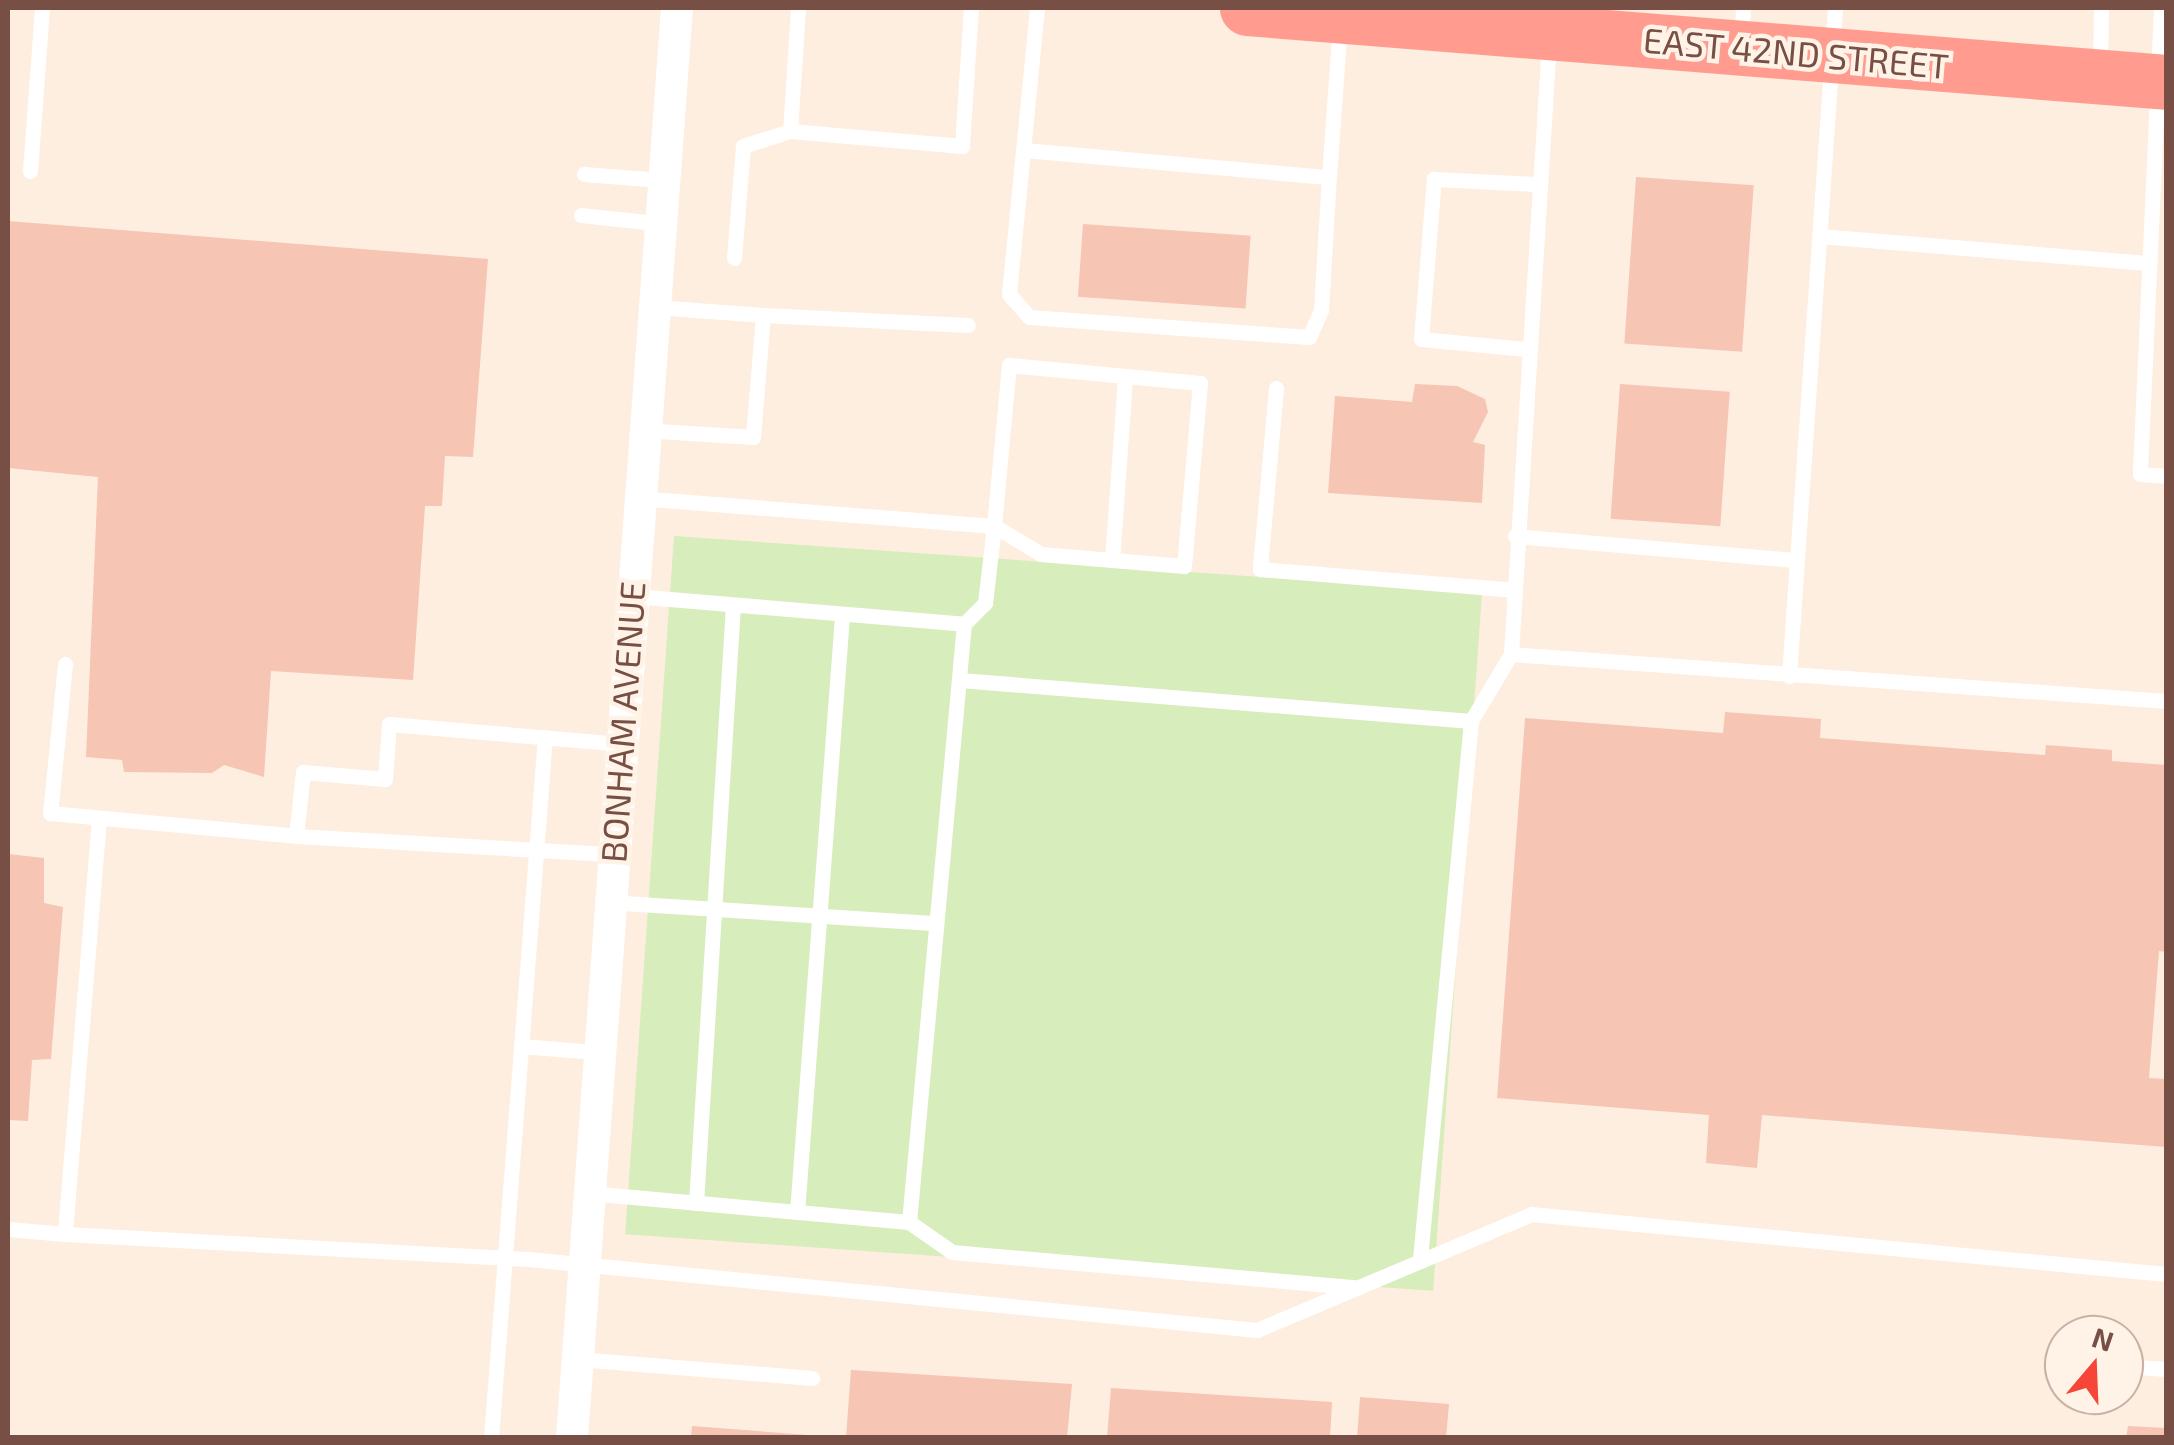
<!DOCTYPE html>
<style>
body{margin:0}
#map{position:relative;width:2174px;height:1445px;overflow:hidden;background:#feeedf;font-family:"Exo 2",sans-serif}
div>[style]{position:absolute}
.green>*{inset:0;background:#d7edbc;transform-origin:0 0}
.building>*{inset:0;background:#f6c5b4;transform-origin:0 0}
.lane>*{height:15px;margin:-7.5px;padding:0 7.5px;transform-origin:7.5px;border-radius:7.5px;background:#fff}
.street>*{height:32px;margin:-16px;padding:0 16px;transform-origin:16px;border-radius:16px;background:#fff}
.highway>*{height:55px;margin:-27.5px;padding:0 27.5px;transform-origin:27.5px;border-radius:27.5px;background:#ff9c8f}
span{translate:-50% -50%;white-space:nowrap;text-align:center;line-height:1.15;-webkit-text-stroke:9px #fff2e7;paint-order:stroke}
.street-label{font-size:35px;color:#774f44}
.frame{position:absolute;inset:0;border:10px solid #774f44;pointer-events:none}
.north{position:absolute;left:2044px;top:1315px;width:100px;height:100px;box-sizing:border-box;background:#fff2e7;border:2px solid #c9b1a6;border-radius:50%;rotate:19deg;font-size:28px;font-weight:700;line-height:40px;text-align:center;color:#774f44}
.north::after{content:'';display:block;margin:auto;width:35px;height:45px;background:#f54637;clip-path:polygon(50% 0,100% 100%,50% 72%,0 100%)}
</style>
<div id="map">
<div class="green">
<div style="left:674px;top:536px;width:810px;height:700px;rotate:4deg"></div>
</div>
<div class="building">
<div style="left:1636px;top:177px;width:118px;height:167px;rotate:4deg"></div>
<div style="clip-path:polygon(8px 221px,488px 259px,473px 457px,445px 456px,442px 506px,425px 506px,413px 680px,271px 671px,264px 777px,224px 765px,212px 773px,124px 772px,122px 760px,86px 757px,98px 477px,8px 468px)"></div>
<div style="left:1083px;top:224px;width:168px;height:73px;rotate:4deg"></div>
<div style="clip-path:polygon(1415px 384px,1457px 386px,1485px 399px,1488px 412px,1473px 442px,1485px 445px,1482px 503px,1328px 493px,1335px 396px,1412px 402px)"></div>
<div style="left:1620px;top:384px;width:110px;height:135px;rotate:4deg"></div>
<div style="clip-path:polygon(1725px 712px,1821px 719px,1820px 738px,2045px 755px,2046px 745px,2112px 750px,2112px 761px,2166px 765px,2166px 952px,2159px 951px,2149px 1078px,2166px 1079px,2166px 1147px,1762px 1115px,1757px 1168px,1706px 1163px,1709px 1115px,1497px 1098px,1525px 718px,1723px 733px)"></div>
<div style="clip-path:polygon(8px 854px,44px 858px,44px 903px,63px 907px,51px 1059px,32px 1060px,28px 1121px,8px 1120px)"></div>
<div style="clip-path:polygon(851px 1370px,1072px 1384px,1067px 1438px,846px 1438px)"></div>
<div style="clip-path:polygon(1111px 1388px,1332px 1402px,1330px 1438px,1107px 1438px)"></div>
<div style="clip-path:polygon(1360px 1397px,1449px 1404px,1446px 1438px,1357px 1438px)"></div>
<div style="clip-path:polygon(692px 1426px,808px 1435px,808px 1438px,691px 1438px)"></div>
<div style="clip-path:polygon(2128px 1426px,2166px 1428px,2166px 1438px,2126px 1438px)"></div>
</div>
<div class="lane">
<div style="left:798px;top:8px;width:123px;rotate:93.7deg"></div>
<div style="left:790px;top:131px;width:173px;rotate:5deg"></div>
<div style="left:962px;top:146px;width:138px;rotate:-86.3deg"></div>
<div style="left:1037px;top:8px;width:287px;rotate:95.6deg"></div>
<div style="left:1009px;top:294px;width:30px;rotate:49deg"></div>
<div style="left:1029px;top:317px;width:281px;rotate:4.1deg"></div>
<div style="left:1309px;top:337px;width:30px;rotate:-66deg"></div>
<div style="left:1321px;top:310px;width:133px;rotate:-86.6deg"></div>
<div style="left:2161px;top:8px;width:466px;rotate:92.6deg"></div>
<div style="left:2140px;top:474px;width:26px;rotate:4deg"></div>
<div style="left:1741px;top:38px;width:30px;rotate:-86deg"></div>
<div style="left:2100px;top:68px;width:60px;rotate:-89deg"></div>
<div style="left:1024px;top:150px;width:306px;rotate:5.1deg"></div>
<div style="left:1329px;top:177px;width:154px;rotate:-85.9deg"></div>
<div style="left:30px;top:171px;width:163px;rotate:-85.8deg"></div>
<div style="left:584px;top:174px;width:77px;rotate:4.5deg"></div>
<div style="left:581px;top:215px;width:75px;rotate:6.1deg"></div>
<div style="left:1819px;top:236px;width:329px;rotate:4.7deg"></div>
<div style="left:734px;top:258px;width:112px;rotate:-85.4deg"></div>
<div style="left:743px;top:146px;width:49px;rotate:-17.7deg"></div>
<div style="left:763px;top:315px;width:205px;rotate:2.8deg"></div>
<div style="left:1525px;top:349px;width:104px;rotate:-174.5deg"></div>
<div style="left:1421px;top:339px;width:161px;rotate:-85.4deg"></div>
<div style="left:1434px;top:179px;width:102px;rotate:2.8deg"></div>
<div style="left:1276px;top:388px;width:182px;rotate:95.1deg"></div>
<div style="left:1260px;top:569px;width:254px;rotate:4.7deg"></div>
<div style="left:642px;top:430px;width:111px;rotate:3.6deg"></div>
<div style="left:753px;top:437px;width:122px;rotate:-85.3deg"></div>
<div style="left:763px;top:315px;width:108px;rotate:-175.8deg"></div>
<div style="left:1515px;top:536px;width:283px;rotate:4.9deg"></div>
<div style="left:1112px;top:560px;width:183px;rotate:-85.9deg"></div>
<div style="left:634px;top:596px;width:331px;rotate:4.8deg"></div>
<div style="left:1511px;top:654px;width:657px;rotate:4.1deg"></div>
<div style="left:65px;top:664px;width:150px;rotate:95.7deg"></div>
<div style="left:50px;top:813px;width:247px;rotate:5.3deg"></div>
<div style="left:296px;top:836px;width:64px;rotate:-83.8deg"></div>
<div style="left:303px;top:772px;width:82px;rotate:4.9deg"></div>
<div style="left:385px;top:779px;width:55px;rotate:-85.8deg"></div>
<div style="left:389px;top:724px;width:233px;rotate:4.9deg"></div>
<div style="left:1789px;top:676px;width:670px;rotate:-86.06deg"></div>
<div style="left:960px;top:680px;width:513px;rotate:4.59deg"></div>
<div style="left:1471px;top:721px;width:540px;rotate:95.42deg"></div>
<div style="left:1471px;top:721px;width:78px;rotate:-59.2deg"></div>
<div style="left:1511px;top:654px;width:614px;rotate:-86.45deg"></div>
<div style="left:99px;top:818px;width:417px;rotate:94.7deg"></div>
<div style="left:65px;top:1234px;width:464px;rotate:3.1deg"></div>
<div style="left:528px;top:1259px;width:732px;rotate:5.56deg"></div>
<div style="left:1257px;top:1330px;width:298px;rotate:-22.9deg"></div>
<div style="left:1531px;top:1214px;width:638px;rotate:5.4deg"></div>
<div style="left:296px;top:836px;width:317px;rotate:3.3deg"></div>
<div style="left:608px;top:902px;width:325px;rotate:3.7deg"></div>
<div style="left:521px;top:1046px;width:74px;rotate:4.6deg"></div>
<div style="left:589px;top:1193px;width:321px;rotate:5.2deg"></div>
<div style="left:909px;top:1222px;width:601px;rotate:-84.75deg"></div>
<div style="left:964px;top:624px;width:30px;rotate:-45deg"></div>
<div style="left:985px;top:603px;width:78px;rotate:-83.3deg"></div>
<div style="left:994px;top:526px;width:162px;rotate:-84.7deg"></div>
<div style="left:1009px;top:365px;width:192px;rotate:5.4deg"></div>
<div style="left:1200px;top:383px;width:184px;rotate:95deg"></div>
<div style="left:1184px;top:566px;width:144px;rotate:-175.2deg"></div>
<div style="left:1041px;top:554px;width:55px;rotate:-149.2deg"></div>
<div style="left:994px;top:526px;width:354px;rotate:-175.5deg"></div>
<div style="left:696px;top:1203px;width:599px;rotate:-86.46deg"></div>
<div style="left:797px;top:1212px;width:598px;rotate:-85.68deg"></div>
<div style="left:909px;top:1222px;width:52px;rotate:34.9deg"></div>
<div style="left:952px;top:1252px;width:404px;rotate:5deg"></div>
<div style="left:8px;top:1229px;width:57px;rotate:5deg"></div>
<div style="left:577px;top:1359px;width:236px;rotate:4.6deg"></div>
<div style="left:2124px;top:1366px;width:42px;rotate:4.1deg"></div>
<div style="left:491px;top:1438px;width:703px;rotate:-85.6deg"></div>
</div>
<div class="street">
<div style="left:572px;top:1438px;width:1434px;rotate:-85.8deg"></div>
</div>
<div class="highway">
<div style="left:1247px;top:8px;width:922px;rotate:4.6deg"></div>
</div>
<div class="street-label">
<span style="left:1796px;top:52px;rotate:5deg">EAST 42ND STREET</span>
<span style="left:622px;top:722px;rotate:-86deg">BONHAM AVENUE</span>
</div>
<div class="frame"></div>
<div class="north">N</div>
</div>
